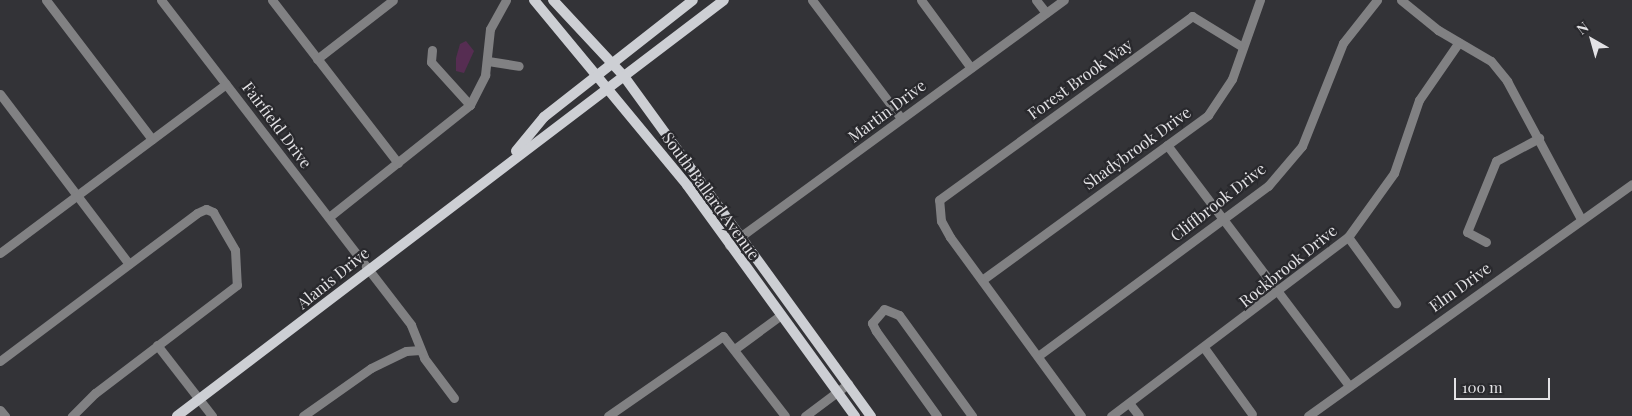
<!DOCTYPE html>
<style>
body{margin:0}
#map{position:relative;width:1632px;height:416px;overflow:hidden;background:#333337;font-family:"Playfair Display",serif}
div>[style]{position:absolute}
.green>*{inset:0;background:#562d52}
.minor>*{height:9px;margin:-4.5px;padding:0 4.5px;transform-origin:4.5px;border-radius:4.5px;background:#818183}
.major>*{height:10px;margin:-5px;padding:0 5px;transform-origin:5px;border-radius:5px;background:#cdcfd4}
span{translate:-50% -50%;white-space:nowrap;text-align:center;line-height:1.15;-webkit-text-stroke:4.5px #29292d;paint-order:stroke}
.street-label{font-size:16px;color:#e3e2e5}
.north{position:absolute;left:1567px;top:15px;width:50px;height:50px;-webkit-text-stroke:4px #29292d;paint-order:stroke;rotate:322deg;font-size:14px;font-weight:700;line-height:20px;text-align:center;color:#e3e2e5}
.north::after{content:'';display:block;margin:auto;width:18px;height:22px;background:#e3e2e5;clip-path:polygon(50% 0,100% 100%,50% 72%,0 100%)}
.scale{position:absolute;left:1454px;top:378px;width:96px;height:22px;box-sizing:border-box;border:2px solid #e3e2e5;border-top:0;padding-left:6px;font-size:15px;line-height:18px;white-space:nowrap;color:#e3e2e5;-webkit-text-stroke:4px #29292d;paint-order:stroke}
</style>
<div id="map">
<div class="green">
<div style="clip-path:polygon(466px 41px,474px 51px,464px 73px,456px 71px,456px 58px,460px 44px)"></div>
</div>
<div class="minor">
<div style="left:46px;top:0;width:175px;rotate:52.7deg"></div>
<div style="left:161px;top:0;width:410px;rotate:52.4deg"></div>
<div style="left:411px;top:325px;width:35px;rotate:68deg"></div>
<div style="left:424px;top:358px;width:50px;rotate:53.1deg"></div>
<div style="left:272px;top:0;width:206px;rotate:52.3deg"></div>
<div style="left:812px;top:0;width:148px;rotate:53deg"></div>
<div style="left:921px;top:0;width:84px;rotate:53.7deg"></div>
<div style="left:1036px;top:0;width:16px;rotate:52deg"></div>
<div style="left:1401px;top:0;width:48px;rotate:39deg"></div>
<div style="left:1438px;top:30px;width:61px;rotate:30.3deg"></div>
<div style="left:1491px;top:61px;width:26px;rotate:51deg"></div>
<div style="left:1507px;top:81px;width:157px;rotate:61.8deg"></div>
<div style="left:432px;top:50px;width:12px;rotate:95deg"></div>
<div style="left:431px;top:62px;width:58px;rotate:47.8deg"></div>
<div style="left:317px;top:59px;width:96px;rotate:-37.8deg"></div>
<div style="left:488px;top:61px;width:31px;rotate:9deg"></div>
<div style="left:0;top:94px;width:213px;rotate:52.8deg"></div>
<div style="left:1167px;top:145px;width:302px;rotate:52.9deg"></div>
<div style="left:329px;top:217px;width:180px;rotate:-38.5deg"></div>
<div style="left:470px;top:105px;width:34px;rotate:-63deg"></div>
<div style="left:485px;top:75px;width:46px;rotate:-83.8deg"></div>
<div style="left:490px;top:29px;width:33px;rotate:-61deg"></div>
<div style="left:1348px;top:237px;width:82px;rotate:54deg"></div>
<div style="left:1486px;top:242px;width:21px;rotate:-152deg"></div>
<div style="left:1467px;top:232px;width:77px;rotate:-67.8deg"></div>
<div style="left:1496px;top:161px;width:49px;rotate:-28.1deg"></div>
<div style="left:729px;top:245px;width:415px;rotate:-36.2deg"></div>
<div style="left:0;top:253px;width:282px;rotate:-36.8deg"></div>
<div style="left:982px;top:280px;width:280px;rotate:-36.1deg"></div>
<div style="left:1208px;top:115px;width:43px;rotate:-56.3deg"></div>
<div style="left:1232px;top:79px;width:84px;rotate:-70.5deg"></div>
<div style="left:157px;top:345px;width:90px;rotate:52.2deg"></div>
<div style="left:736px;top:348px;width:56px;rotate:-36.3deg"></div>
<div style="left:1205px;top:349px;width:80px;rotate:54.1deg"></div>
<div style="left:1038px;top:356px;width:286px;rotate:-36.5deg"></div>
<div style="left:1268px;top:186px;width:52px;rotate:-49.6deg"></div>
<div style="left:1302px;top:146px;width:111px;rotate:-68.3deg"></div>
<div style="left:1343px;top:43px;width:55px;rotate:-51.7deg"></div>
<div style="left:0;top:361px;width:246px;rotate:-36.9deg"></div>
<div style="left:197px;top:213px;width:10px;rotate:-24deg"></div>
<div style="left:206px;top:209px;width:8px;rotate:23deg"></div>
<div style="left:213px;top:212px;width:44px;rotate:59.9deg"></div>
<div style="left:235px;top:250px;width:35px;rotate:87deg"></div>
<div style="left:237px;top:285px;width:178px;rotate:142.7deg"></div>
<div style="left:95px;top:393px;width:33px;rotate:135deg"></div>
<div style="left:1129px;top:403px;width:16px;rotate:52deg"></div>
<div style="left:0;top:410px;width:8px;rotate:50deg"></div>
<div style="left:303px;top:416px;width:83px;rotate:-35.2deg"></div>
<div style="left:371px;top:368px;width:39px;rotate:-26deg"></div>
<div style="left:406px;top:351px;width:14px;rotate:-4deg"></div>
<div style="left:608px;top:416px;width:140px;rotate:-34.8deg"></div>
<div style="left:723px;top:336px;width:101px;rotate:52.2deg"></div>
<div style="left:805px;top:416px;width:54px;rotate:-36.7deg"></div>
<div style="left:937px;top:416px;width:105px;rotate:-125.7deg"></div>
<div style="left:876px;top:331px;width:9px;rotate:-117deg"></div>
<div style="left:872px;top:323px;width:18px;rotate:-49deg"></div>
<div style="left:884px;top:309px;width:16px;rotate:22deg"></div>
<div style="left:899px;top:315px;width:125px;rotate:54.1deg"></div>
<div style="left:1081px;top:416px;width:222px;rotate:-126.2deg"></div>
<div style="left:950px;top:237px;width:18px;rotate:-119deg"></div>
<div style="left:941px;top:221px;width:21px;rotate:-95deg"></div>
<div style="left:939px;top:200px;width:313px;rotate:-36deg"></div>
<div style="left:1192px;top:16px;width:57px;rotate:31.5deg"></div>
<div style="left:1111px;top:416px;width:297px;rotate:-37.1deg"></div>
<div style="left:1348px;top:237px;width:79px;rotate:-54.3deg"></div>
<div style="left:1394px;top:173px;width:77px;rotate:-71.1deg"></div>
<div style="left:1419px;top:100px;width:70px;rotate:-55.4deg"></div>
<div style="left:1308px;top:416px;width:398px;rotate:-35.6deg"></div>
</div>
<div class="major">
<div style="left:534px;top:0;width:240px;rotate:50.4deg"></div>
<div style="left:687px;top:185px;width:286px;rotate:54deg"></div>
<div style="left:553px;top:0;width:103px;rotate:47deg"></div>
<div style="left:623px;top:75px;width:422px;rotate:54deg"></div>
<div style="left:516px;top:151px;width:44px;rotate:-50.5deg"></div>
<div style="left:544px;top:117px;width:189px;rotate:-38.1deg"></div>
<div style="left:177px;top:416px;width:687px;rotate:-37.25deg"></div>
</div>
<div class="street-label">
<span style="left:1080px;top:79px;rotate:-36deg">Forest Brook Way</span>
<span style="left:887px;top:111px;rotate:-37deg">Martin Drive</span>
<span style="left:277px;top:125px;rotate:53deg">Fairfield Drive</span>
<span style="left:1137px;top:148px;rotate:-36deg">Shadybrook Drive</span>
<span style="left:711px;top:196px;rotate:54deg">South Ballard Avenue</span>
<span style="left:1218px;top:202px;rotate:-38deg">Cliffbrook Drive</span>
<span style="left:1288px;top:266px;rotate:-39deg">Rockbrook Drive</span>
<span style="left:333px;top:278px;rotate:-39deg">Alanis Drive</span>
<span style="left:1460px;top:287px;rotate:-36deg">Elm Drive</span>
</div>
<div class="north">N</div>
<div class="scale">100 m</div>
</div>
